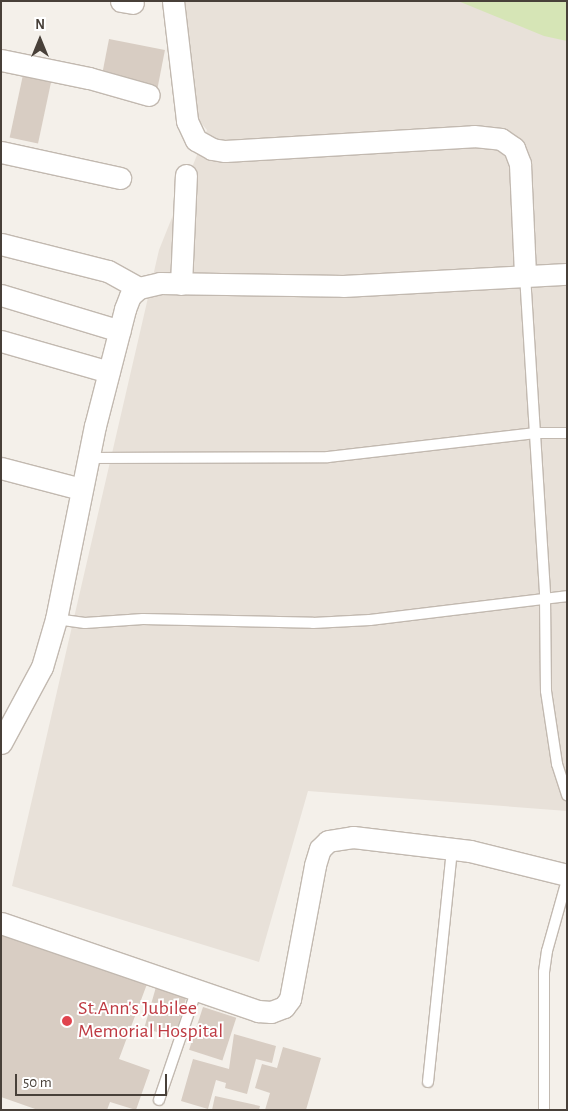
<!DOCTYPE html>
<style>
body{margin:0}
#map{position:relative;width:568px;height:1111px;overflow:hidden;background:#f4f0ea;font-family:"Alegreya Sans",sans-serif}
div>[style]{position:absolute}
.residential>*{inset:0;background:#e8e1d9}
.green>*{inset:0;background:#d6e5b6}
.building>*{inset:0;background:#d8cdc3;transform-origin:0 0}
.roads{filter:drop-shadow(1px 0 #c2b9b0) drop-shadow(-1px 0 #c2b9b0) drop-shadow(0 1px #c2b9b0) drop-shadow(0 -1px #c2b9b0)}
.lane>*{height:10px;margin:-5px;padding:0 5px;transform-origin:5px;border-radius:5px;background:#fff}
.street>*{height:21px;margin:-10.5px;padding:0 10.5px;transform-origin:10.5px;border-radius:10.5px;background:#fff}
.dots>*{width:14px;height:14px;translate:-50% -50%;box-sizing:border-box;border:2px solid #fff;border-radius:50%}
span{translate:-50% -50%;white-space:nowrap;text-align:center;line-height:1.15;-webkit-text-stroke:4px #fff;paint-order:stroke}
.health-label{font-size:20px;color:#be3a42}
.left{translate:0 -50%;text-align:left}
.frame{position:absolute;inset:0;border:2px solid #484039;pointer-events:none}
.north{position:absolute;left:15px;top:15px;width:50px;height:50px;-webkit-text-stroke:4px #fff;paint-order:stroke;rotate:0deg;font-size:14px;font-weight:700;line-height:20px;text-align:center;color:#484039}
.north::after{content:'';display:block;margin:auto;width:18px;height:22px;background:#484039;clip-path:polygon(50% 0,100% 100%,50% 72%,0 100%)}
.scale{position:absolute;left:15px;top:1074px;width:152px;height:22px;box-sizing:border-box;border:2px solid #484039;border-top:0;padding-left:6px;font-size:15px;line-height:18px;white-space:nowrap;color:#484039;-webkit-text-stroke:4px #fff;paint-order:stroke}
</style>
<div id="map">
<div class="residential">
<div style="clip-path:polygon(164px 1px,567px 1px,567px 811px,308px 791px,259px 962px,12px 886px,159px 250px,207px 130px,175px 93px)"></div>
</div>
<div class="green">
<div style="clip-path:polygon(458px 1px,567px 1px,567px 41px,544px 36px)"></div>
</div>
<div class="building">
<div style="left:109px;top:39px;width:57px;height:41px;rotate:11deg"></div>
<div style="left:24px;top:70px;width:29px;height:69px;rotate:12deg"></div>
<div style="clip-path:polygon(1px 932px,147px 984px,119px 1059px,150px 1070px,136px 1110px,110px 1102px,107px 1110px,38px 1110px,1px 1097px)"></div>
<div style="left:156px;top:987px;width:32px;height:43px;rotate:16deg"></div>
<div style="left:203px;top:1007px;width:35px;height:45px;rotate:18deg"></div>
<div style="clip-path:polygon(234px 1034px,276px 1046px,272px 1063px,256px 1059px,247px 1094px,225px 1088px,226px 1083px,216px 1080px,208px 1109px,181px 1101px,193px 1059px,229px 1069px)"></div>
<div style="clip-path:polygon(283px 1047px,321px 1058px,306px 1110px,265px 1110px,270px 1093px,255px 1088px,262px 1064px,277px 1068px)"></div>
<div style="clip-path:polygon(215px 1096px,260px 1106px,259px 1110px,212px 1110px)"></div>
</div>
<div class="roads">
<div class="lane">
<div style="left:525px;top:275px;width:323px;rotate:86.4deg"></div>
<div style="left:545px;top:597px;width:94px;rotate:89.4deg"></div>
<div style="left:546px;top:691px;width:74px;rotate:81.4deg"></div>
<div style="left:557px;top:764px;width:33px;rotate:72deg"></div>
<div style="left:88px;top:458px;width:240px;rotate:-0.2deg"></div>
<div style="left:328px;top:457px;width:207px;rotate:-6.6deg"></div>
<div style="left:534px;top:433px;width:33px"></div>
<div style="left:56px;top:619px;width:29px;rotate:8deg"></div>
<div style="left:85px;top:623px;width:58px;rotate:-3.9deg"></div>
<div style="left:143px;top:619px;width:170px;rotate:1.3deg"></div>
<div style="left:313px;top:623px;width:57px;rotate:-3deg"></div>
<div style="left:370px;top:620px;width:198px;rotate:-6.9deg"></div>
<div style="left:428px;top:1082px;width:234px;rotate:-84.1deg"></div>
<div style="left:159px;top:1100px;width:117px;rotate:-71.1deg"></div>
<div style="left:544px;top:1110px;width:138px;rotate:-90deg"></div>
<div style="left:544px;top:972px;width:21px;rotate:-82deg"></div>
<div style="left:547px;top:951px;width:74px;rotate:-74.3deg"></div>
</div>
<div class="street">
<div style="left:121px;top:1px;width:12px;rotate:9deg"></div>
<div style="left:173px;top:1px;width:121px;rotate:83.3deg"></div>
<div style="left:187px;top:121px;width:21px;rotate:65deg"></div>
<div style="left:196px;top:140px;width:18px;rotate:29deg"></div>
<div style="left:212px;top:149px;width:13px;rotate:9deg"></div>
<div style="left:225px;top:151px;width:249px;rotate:-3.4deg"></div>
<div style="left:474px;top:136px;width:27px;rotate:6deg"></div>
<div style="left:501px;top:139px;width:16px;rotate:35deg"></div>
<div style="left:514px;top:148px;width:17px;rotate:69deg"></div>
<div style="left:520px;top:164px;width:111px;rotate:87.4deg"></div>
<div style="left:1px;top:60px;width:90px;rotate:11.6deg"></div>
<div style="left:89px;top:78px;width:62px;rotate:15.8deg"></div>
<div style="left:1px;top:152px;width:122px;rotate:12.3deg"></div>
<div style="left:1px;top:244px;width:110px;rotate:14.2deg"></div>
<div style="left:108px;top:271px;width:35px;rotate:29deg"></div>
<div style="left:181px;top:284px;width:109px;rotate:-87.4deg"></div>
<div style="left:1px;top:295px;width:124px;rotate:16.8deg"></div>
<div style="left:1px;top:341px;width:112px;rotate:16deg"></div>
<div style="left:1px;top:468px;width:83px;rotate:14.7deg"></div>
<div style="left:1px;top:743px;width:86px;rotate:-61.7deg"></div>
<div style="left:42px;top:667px;width:50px;rotate:-73.7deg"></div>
<div style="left:56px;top:619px;width:197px;rotate:-78.6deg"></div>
<div style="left:95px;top:426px;width:121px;rotate:-75.6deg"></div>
<div style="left:125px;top:309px;width:14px;rotate:-69deg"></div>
<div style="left:130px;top:296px;width:12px;rotate:-42deg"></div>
<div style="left:139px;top:288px;width:22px;rotate:-13deg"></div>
<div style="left:160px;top:283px;width:183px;rotate:0.9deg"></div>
<div style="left:343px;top:286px;width:224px;rotate:-3.1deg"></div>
<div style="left:1px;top:923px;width:272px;rotate:18.9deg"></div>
<div style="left:258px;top:1011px;width:13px;rotate:4deg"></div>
<div style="left:271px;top:1012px;width:14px;rotate:-21deg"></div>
<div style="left:284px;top:1007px;width:10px;rotate:-53deg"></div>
<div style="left:290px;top:999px;width:136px;rotate:-79.4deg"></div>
<div style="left:315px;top:865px;width:17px;rotate:-73deg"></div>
<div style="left:320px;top:849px;width:11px;rotate:-45deg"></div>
<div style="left:328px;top:841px;width:25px;rotate:-9deg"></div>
<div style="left:353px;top:837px;width:118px;rotate:6.8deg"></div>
<div style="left:470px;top:851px;width:100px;rotate:13.9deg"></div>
</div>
</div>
<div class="dots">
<div style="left:67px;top:1021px;background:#e0444e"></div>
</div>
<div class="health-label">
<span class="left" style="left:78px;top:1020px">St.Ann's Jubilee<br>Memorial Hospital</span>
</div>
<div class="frame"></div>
<div class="north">N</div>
<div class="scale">50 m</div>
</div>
